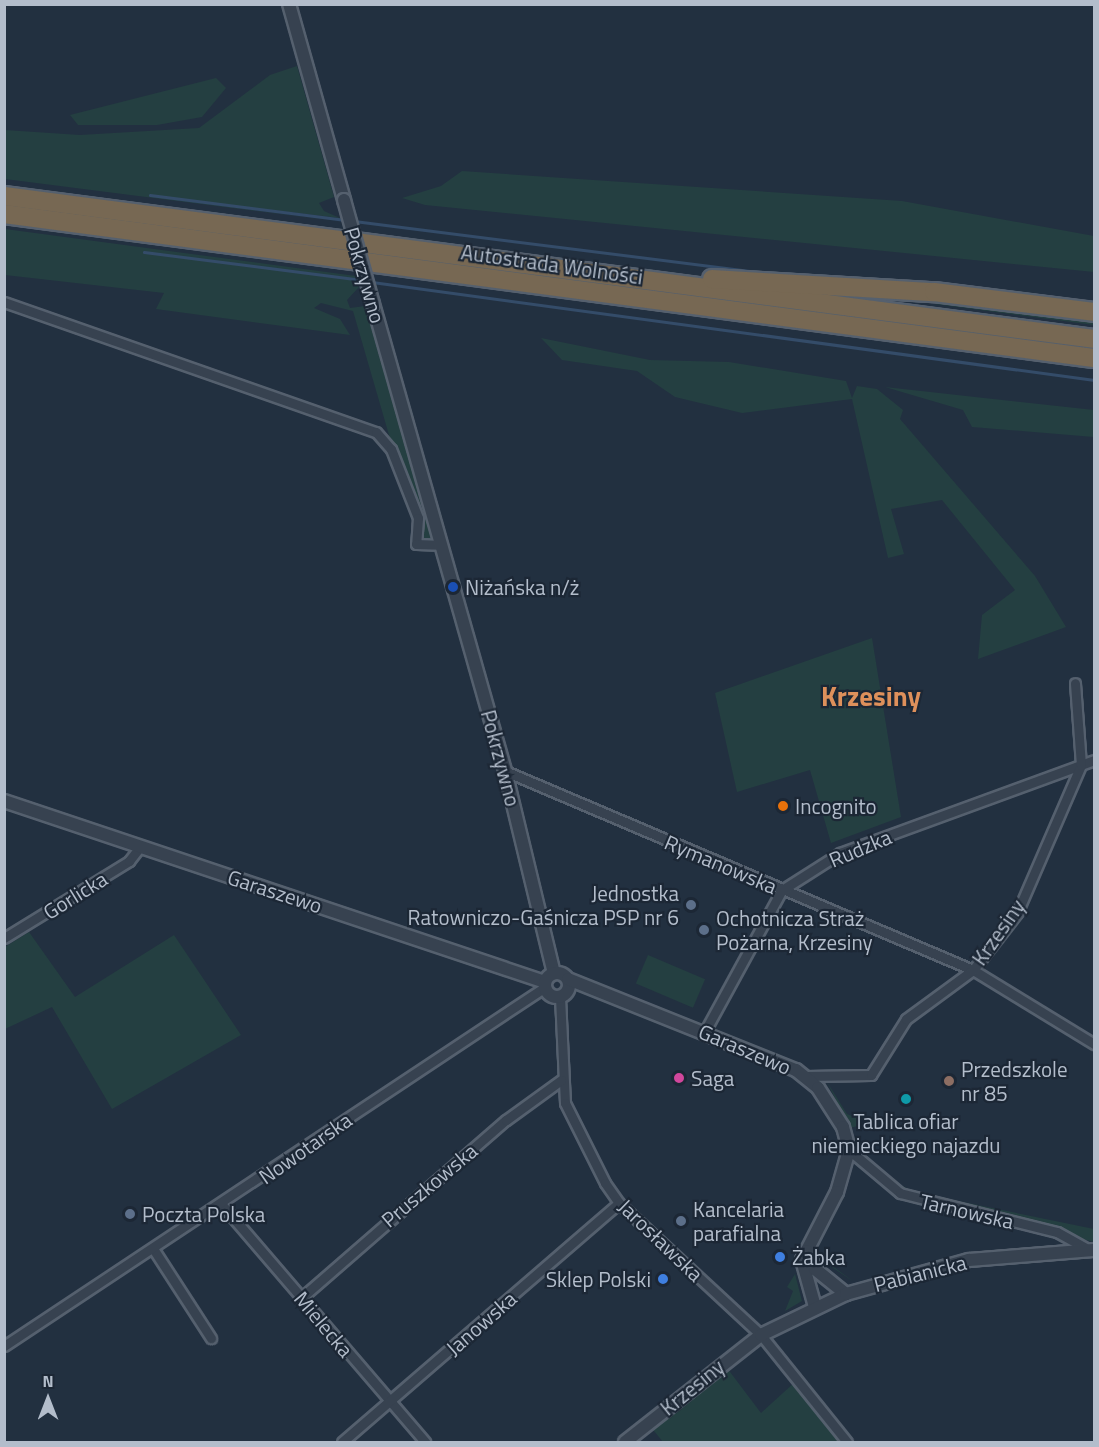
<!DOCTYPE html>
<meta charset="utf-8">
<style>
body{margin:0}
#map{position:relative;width:1099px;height:1447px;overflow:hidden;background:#223040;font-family:"Titillium Web",sans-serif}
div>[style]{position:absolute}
.green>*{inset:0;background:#243f41;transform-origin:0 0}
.stream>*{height:3px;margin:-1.5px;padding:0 1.5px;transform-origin:1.5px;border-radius:1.5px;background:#344c69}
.roads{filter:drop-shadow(2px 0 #55606e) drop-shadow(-2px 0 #55606e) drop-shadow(0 2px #55606e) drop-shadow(0 -2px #55606e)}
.minor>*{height:9px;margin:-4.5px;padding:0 4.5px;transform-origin:4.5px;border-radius:4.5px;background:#374250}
.tertiary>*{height:12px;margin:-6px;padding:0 6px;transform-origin:6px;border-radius:6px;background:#374250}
.tertiary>.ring{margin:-6px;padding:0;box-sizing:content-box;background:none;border:12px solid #374250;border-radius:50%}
.motorway>*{height:18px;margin:-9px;padding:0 9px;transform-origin:9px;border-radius:9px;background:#776853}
.bridges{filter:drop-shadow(2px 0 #55606e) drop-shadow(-2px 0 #55606e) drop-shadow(0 2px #55606e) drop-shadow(0 -2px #55606e)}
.tertiary-bridge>*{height:12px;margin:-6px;padding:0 6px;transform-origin:6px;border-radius:6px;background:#374250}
.dots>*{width:16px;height:16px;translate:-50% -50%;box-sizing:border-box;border:3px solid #1c2735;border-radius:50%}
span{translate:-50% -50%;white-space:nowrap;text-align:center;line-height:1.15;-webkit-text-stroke:4.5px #1c2735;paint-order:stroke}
.street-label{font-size:21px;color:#b3bdcb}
.poi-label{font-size:21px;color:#b3bdcb}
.left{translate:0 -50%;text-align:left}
.right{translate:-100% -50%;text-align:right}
.district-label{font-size:27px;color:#de905b;font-weight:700}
.frame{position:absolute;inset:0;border:6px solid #b3bdcb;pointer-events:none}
.north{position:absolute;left:18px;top:1369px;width:60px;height:60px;-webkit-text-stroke:4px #1c2735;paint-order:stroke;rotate:0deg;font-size:16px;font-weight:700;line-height:24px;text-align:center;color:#b3bdcb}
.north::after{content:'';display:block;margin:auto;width:21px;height:27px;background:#b3bdcb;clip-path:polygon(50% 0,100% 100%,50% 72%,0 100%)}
</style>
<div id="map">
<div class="green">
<div style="clip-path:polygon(297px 66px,334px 197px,319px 203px,324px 211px,340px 218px,150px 196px,341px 222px,5px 179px,5px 130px,80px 135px,199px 128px,270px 75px)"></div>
<div style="clip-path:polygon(216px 78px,226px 88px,202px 117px,157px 125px,78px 125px,70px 115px)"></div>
<div style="clip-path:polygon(462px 171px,902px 201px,1094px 236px,1094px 272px,425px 205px,402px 198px,441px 186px)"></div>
<div style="clip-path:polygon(5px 229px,356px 276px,359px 287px,347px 300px,350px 308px,365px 306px,432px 540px,421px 542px,414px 498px,391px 442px,353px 311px,321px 303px,314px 308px,340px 319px,350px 335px,156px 309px,164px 293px,5px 275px)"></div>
<div style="clip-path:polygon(935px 298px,1094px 318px,1094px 325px,935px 304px)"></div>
<div style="clip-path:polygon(541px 338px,650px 360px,729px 362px,846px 381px,852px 398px,857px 386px,877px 389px,903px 410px,900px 419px,1035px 576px,1066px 627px,978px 659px,982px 615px,1015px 590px,942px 500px,891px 509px,904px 554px,888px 558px,852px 399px,742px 413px,675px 397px,637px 371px,562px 360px)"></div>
<div style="clip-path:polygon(885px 387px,1094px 410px,1094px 437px,972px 427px,963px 410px)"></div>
<div style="clip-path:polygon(872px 638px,901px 817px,831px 843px,810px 770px,737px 792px,715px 693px)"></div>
<div style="clip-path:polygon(29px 932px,75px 997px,174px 935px,241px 1035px,112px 1109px,52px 1007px,5px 1029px,5px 947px)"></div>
<div style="left:648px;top:955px;width:62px;height:31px;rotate:23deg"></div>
<div style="clip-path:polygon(827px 1082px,847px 1114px,862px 1120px,861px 1125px,850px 1128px)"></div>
<div style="clip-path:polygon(888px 1179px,915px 1192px,1094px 1229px,1094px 1242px,914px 1195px)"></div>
<div style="clip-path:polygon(823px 1229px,815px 1253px,854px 1282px,814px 1255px,813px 1251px)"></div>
<div style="clip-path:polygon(795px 1274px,802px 1301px,785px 1311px,793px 1291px,787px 1287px)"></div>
<div style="clip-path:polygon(724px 1364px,761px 1413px,795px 1382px,844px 1442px,663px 1442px,650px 1426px)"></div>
</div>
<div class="stream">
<div style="left:150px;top:195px;width:197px;rotate:7.3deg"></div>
<div style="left:354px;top:221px;width:416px;rotate:7.2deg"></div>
<div style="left:144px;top:252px;width:220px;rotate:7.3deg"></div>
<div style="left:840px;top:278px;width:89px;rotate:3.2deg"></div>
<div style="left:372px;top:282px;width:729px;rotate:7.73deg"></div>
<div style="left:938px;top:284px;width:157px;rotate:6.9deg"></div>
</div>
<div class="roads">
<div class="minor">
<div style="left:4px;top:302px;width:394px;rotate:19.3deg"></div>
<div style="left:376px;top:432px;width:23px;rotate:49deg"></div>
<div style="left:391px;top:449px;width:74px;rotate:68.6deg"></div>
<div style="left:418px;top:518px;width:26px;rotate:94deg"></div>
<div style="left:416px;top:544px;width:25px;rotate:2deg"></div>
<div style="left:505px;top:771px;width:509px;rotate:23.04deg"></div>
<div style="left:973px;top:970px;width:142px;rotate:31.4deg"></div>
<div style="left:4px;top:938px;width:147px;rotate:-31.6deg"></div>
<div style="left:129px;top:861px;width:18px;rotate:-52deg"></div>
<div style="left:560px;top:997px;width:106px;rotate:87.3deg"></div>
<div style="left:565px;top:1103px;width:89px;rotate:63.4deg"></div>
<div style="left:605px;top:1183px;width:24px;rotate:55deg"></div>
<div style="left:619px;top:1203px;width:194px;rotate:42.9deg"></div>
<div style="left:761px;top:1335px;width:137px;rotate:51.2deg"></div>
<div style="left:705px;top:1031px;width:161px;rotate:-61.4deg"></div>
<div style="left:782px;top:890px;width:69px;rotate:-32.5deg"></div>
<div style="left:840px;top:853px;width:270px;rotate:-20.1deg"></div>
<div style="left:806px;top:1076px;width:65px;rotate:-0.9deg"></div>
<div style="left:871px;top:1075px;width:66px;rotate:-58deg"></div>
<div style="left:906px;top:1019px;width:83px;rotate:-36.2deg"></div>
<div style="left:973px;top:970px;width:72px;rotate:-52.3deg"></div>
<div style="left:1017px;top:913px;width:161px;rotate:-66.6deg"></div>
<div style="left:1081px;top:765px;width:82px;rotate:-94.2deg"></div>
<div style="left:849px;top:1150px;width:67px;rotate:40.1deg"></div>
<div style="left:900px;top:1193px;width:162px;rotate:14deg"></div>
<div style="left:1057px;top:1232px;width:37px;rotate:29deg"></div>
<div style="left:223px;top:1206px;width:311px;rotate:49.4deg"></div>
<div style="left:154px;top:1250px;width:105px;rotate:57.1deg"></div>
<div style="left:301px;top:1298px;width:271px;rotate:-41deg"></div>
<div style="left:506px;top:1120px;width:68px;rotate:-36deg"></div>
<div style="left:4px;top:1346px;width:649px;rotate:-33.57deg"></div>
<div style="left:342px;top:1442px;width:366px;rotate:-40.8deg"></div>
</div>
<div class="tertiary">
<div style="left:289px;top:4px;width:204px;rotate:74.3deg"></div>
<div style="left:373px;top:304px;width:485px;rotate:74.2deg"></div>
<div style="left:505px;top:771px;width:208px;rotate:76.4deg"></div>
<div style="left:4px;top:801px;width:570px;rotate:18.5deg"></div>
<div class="ring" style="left:545px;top:973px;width:12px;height:12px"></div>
<div style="left:568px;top:979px;width:245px;rotate:21.8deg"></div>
<div style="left:796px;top:1070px;width:28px;rotate:39deg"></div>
<div style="left:818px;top:1088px;width:46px;rotate:57.3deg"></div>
<div style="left:843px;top:1127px;width:24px;rotate:75deg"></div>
<div style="left:849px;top:1150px;width:44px;rotate:105.9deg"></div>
<div style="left:837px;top:1192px;width:76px;rotate:117.2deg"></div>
<div style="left:802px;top:1260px;width:49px;rotate:74.5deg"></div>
<div style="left:807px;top:1251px;width:20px;rotate:66deg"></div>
<div style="left:815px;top:1269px;width:40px;rotate:39deg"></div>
<div style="left:625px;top:1442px;width:173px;rotate:-38.2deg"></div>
<div style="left:761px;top:1335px;width:94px;rotate:-25.8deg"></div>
<div style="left:846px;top:1294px;width:128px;rotate:-15.5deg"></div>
<div style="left:969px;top:1260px;width:125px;rotate:-4.6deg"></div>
</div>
<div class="motorway">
<div style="left:4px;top:196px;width:1099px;rotate:7.47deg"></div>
<div style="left:4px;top:214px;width:1099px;rotate:7.53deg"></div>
<div style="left:712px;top:279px;width:222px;rotate:3.4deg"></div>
<div style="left:934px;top:292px;width:161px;rotate:7.1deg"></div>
</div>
</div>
<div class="bridges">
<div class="tertiary-bridge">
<div style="left:344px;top:200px;width:108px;rotate:74.4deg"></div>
</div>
</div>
<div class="dots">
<div style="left:453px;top:587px;background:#1a4fb4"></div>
<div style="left:783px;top:806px;background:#e8710a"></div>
<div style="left:691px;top:905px;background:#5c6f8a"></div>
<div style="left:704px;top:930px;background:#5c6f8a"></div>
<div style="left:679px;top:1078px;background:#d1479c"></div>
<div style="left:949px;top:1081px;background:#8d6e63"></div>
<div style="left:906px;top:1099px;background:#0f9aa8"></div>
<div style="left:130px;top:1214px;background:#5c6f8a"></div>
<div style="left:681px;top:1221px;background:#5c6f8a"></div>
<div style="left:780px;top:1257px;background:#3f7fe0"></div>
<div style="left:663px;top:1279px;background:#3f7fe0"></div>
</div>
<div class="street-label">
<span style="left:552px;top:264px;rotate:8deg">Autostrada Wolności</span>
<span style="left:365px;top:275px;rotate:74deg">Pokrzywno</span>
<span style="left:501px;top:758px;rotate:75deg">Pokrzywno</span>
<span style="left:860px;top:848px;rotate:-23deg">Rudzka</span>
<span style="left:721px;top:864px;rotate:23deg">Rymanowska</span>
<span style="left:275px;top:891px;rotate:18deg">Garaszewo</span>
<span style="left:75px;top:895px;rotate:-32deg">Gorlicka</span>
<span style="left:998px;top:932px;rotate:-55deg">Krzesiny</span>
<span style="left:745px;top:1049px;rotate:23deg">Garaszewo</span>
<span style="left:305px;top:1148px;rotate:-35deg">Nowotarska</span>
<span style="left:429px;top:1185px;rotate:-40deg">Pruszkowska</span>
<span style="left:967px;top:1211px;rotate:13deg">Tarnowska</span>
<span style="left:661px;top:1240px;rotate:44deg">Jarosławska</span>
<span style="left:920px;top:1273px;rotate:-14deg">Pabianicka</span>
<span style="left:481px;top:1323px;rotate:-41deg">Janowska</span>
<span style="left:324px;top:1324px;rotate:50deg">Mielecka</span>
<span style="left:692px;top:1387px;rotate:-39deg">Krzesiny</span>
</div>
<div class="poi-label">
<span class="left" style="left:465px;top:587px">Niżańska n/ż</span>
<span class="left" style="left:795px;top:806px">Incognito</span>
<span class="right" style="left:679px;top:905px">Jednostka<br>Ratowniczo-Gaśnicza PSP nr 6</span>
<span class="left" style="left:716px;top:930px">Ochotnicza Straż<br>Pożarna, Krzesiny</span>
<span class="left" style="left:961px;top:1081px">Przedszkole<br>nr 85</span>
<span class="left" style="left:691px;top:1078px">Saga</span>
<span style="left:906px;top:1133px">Tablica ofiar<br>niemieckiego najazdu</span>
<span class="left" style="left:693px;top:1221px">Kancelaria<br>parafialna</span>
<span class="left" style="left:142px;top:1214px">Poczta Polska</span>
<span class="left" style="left:792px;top:1257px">Żabka</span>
<span class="right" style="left:651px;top:1279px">Sklep Polski</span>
</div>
<div class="district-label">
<span style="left:871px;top:696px">Krzesiny</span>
</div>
<div class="frame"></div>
<div class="north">N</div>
</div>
